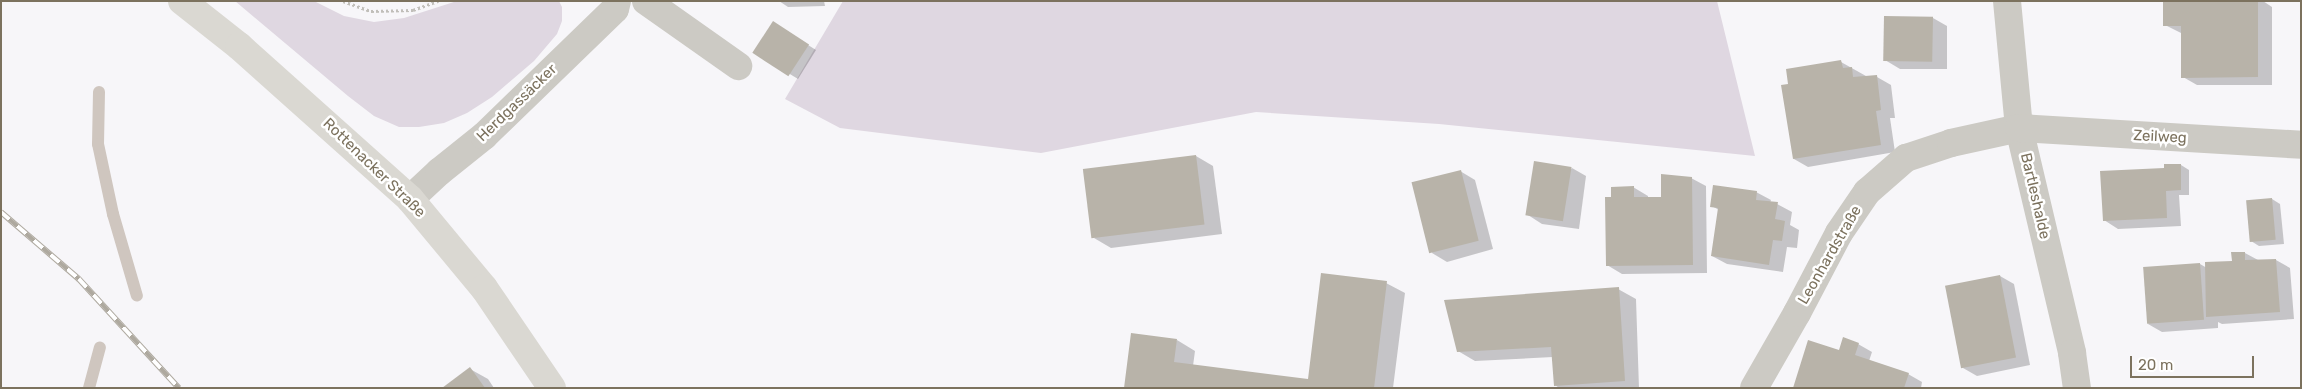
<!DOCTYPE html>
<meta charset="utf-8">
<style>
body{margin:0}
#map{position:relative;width:2302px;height:389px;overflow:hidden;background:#f7f6f9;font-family:Rubik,sans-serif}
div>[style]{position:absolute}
.green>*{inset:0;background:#dfd7e1}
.shadow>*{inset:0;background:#0003}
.stream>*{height:12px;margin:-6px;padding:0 6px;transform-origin:6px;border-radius:6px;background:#cfc6bf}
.building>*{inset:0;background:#b8b3a9;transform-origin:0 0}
.path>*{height:3px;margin-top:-1.5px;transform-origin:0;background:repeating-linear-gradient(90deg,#c1bfba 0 2.5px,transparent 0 5px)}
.minor>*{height:28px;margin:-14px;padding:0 14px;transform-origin:14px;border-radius:14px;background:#cccac4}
.major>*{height:28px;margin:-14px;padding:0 14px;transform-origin:14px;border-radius:14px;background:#dad8d2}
.rail>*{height:5.5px;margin-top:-2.75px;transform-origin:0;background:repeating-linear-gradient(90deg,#fff 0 11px,#aea99f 0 22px);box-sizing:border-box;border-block:1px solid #aea99f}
span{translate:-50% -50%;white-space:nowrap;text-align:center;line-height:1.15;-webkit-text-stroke:5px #fff;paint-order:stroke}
.street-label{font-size:15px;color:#7c725e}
.frame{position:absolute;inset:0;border:2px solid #7c725e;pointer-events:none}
.scale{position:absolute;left:2130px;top:356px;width:124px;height:22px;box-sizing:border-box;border:2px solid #7c725e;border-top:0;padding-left:6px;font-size:15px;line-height:18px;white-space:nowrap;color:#7c725e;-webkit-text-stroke:4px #fff;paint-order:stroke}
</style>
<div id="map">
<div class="green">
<div style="clip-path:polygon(235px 1px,314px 1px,344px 16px,374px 22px,404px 18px,457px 1px,559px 1px,562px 7px,562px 21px,557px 34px,534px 61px,492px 97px,467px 113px,444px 123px,419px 127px,399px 127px,374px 116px,348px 96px)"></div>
<div style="clip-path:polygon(843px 1px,1717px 1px,1755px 156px,1439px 124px,1256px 112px,1041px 153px,840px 128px,785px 99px)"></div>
</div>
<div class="shadow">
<div style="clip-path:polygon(779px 1px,824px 1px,825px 6px,788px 7px)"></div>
<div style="clip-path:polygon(2165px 1px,2263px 1px,2272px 7px,2272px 85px,2197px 85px,2183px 77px,2183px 34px,2165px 25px)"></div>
<div style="clip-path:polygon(1933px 18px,1947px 26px,1947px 69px,1900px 69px,1885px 60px)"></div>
<div style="clip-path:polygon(781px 28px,816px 50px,798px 79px,754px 52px)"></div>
<div style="clip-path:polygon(1841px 62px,1866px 76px,1877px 77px,1891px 85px,1895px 118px,1890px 118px,1895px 152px,1808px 167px,1794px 159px,1789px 85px)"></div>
<div style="clip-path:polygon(1196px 156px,1213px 166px,1222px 234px,1111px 248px,1094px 238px)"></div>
<div style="clip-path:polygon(2181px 165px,2189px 170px,2189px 195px,2179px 195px,2181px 226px,2118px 229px,2104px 220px,2164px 169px)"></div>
<div style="clip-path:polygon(1572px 168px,1586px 176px,1579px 229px,1542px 224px,1528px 215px)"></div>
<div style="clip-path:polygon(1460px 171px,1475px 180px,1493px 249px,1447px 262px,1432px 253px)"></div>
<div style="clip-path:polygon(1691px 178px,1706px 186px,1707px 273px,1622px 274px,1607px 265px,1612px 198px,1633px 187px,1648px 196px,1648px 198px,1663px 198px)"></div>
<div style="clip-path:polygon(1756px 192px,1771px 200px,1770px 203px,1777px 204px,1792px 212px,1790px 225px,1799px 230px,1797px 248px,1787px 247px,1783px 272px,1727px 264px,1712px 256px,1719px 210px,1712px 206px)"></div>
<div style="clip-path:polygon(2272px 199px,2280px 204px,2284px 244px,2259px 246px,2251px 241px)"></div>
<div style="clip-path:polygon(2245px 253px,2258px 260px,2276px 260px,2290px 268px,2294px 319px,2222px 324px,2218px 322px,2218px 328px,2162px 332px,2148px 324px,2200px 264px,2207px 268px,2233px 262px)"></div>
<div style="clip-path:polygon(2000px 276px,2014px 284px,2030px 365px,1977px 376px,1963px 368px)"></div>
<div style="clip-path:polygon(1386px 283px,1405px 293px,1393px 388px,1125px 388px,1177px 340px,1195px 351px,1193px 366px,1309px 381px)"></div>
<div style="clip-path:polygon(1618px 289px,1636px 299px,1639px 388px,1559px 388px,1555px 385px,1553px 357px,1475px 361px,1458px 351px)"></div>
<div style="clip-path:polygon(1858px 344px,1872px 352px,1869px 361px,1908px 374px,1922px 382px,1921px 388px,1794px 388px,1840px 351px)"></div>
<div style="clip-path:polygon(470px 369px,488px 379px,494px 388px,444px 388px)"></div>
</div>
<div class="stream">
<div style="left:99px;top:92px;width:52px;rotate:91.1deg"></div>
<div style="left:98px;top:144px;width:72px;rotate:77.9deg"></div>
<div style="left:113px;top:214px;width:85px;rotate:73.7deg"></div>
<div style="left:89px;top:388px;width:42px;rotate:-75deg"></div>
</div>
<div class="building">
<div style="clip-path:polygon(2163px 1px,2258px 1px,2258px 77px,2181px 78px,2181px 26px,2163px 26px)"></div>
<div style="left:1884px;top:16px;width:49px;height:45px;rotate:1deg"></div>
<div style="left:773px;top:21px;width:43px;height:38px;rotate:33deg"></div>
<div style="clip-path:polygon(1841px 60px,1843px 68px,1852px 67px,1853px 77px,1877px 75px,1881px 110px,1876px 111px,1881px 145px,1793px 159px,1781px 85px,1788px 84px,1786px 69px)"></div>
<div style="left:1196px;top:155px;width:70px;height:114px;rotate:83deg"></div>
<div style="left:1534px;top:161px;width:38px;height:55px;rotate:9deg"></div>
<div style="clip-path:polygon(2164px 164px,2181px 164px,2181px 190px,2166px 191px,2167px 218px,2103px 221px,2100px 171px,2164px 168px)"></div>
<div style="left:1461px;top:170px;width:73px;height:51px;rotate:76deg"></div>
<div style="clip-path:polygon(1661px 174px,1692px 177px,1693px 265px,1606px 266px,1605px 197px,1611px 197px,1611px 187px,1634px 186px,1634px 197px,1661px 197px)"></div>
<div style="clip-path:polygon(1713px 185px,1757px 191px,1756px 200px,1778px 202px,1775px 219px,1785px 221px,1782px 241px,1773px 240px,1769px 265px,1711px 256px,1718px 208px,1710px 207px)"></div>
<div style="left:2272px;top:198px;width:42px;height:26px;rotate:85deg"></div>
<div style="clip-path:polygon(2231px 252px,2245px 252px,2245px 260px,2276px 259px,2280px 312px,2206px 317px,2205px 262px,2232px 261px)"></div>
<div style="left:2200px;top:263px;width:57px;height:57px;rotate:86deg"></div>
<div style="clip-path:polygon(1321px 273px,1387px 281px,1374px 388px,1124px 388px,1131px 333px,1177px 339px,1174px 362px,1308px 379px)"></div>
<div style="left:2000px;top:275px;width:84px;height:56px;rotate:79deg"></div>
<div style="clip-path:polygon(1619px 287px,1625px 381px,1554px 386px,1551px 347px,1457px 352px,1444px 300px)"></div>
<div style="clip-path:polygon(1843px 337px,1859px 343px,1855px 355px,1909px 373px,1904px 388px,1793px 388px,1808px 340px,1839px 350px)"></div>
<div style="clip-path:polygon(470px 367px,485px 388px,442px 388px)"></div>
</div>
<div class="path">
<div style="left:343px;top:1px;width:30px;rotate:20deg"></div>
<div style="left:371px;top:11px;width:42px;rotate:-1.4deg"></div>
<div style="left:413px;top:10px;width:27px;rotate:-20deg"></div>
</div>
<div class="minor">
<div style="left:646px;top:1px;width:113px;rotate:35.2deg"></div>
<div style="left:2007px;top:1px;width:128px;rotate:84.6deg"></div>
<div style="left:2019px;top:128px;width:231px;rotate:76.7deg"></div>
<div style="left:2072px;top:353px;width:35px;rotate:82deg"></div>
<div style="left:410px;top:199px;width:40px;rotate:-43deg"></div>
<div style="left:439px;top:172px;width:58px;rotate:-38.7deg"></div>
<div style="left:484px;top:136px;width:182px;rotate:-44.1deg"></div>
<div style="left:615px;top:9px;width:8px;rotate:-76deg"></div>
<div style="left:1754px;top:388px;width:86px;rotate:-60.2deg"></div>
<div style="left:1797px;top:313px;width:90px;rotate:-62.3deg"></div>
<div style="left:1839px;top:233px;width:50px;rotate:-55.7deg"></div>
<div style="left:1867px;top:192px;width:52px;rotate:-41.1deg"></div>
<div style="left:1906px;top:158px;width:47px;rotate:-18.4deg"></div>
<div style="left:1951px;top:143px;width:70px;rotate:-12.4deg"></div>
<div style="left:2019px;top:128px;width:283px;rotate:3.4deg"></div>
</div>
<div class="major">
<div style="left:182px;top:1px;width:73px;rotate:38.3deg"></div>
<div style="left:239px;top:46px;width:229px;rotate:41.8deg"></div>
<div style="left:410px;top:199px;width:116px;rotate:50.3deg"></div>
<div style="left:484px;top:288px;width:121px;rotate:55.8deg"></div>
</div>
<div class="rail">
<div style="left:1px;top:212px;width:103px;rotate:40.7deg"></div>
<div style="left:79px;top:279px;width:148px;rotate:47.5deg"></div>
</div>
<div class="street-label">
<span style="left:517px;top:103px;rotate:-44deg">Herdgassäcker</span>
<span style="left:2160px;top:137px;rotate:3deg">Zeilweg</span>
<span style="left:374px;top:168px;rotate:44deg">Rottenacker Straße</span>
<span style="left:2035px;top:196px;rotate:77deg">Bartleshalde</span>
<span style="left:1830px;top:255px;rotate:-60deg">Leonhardstraße</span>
</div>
<div class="frame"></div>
<div class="scale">20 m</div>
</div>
